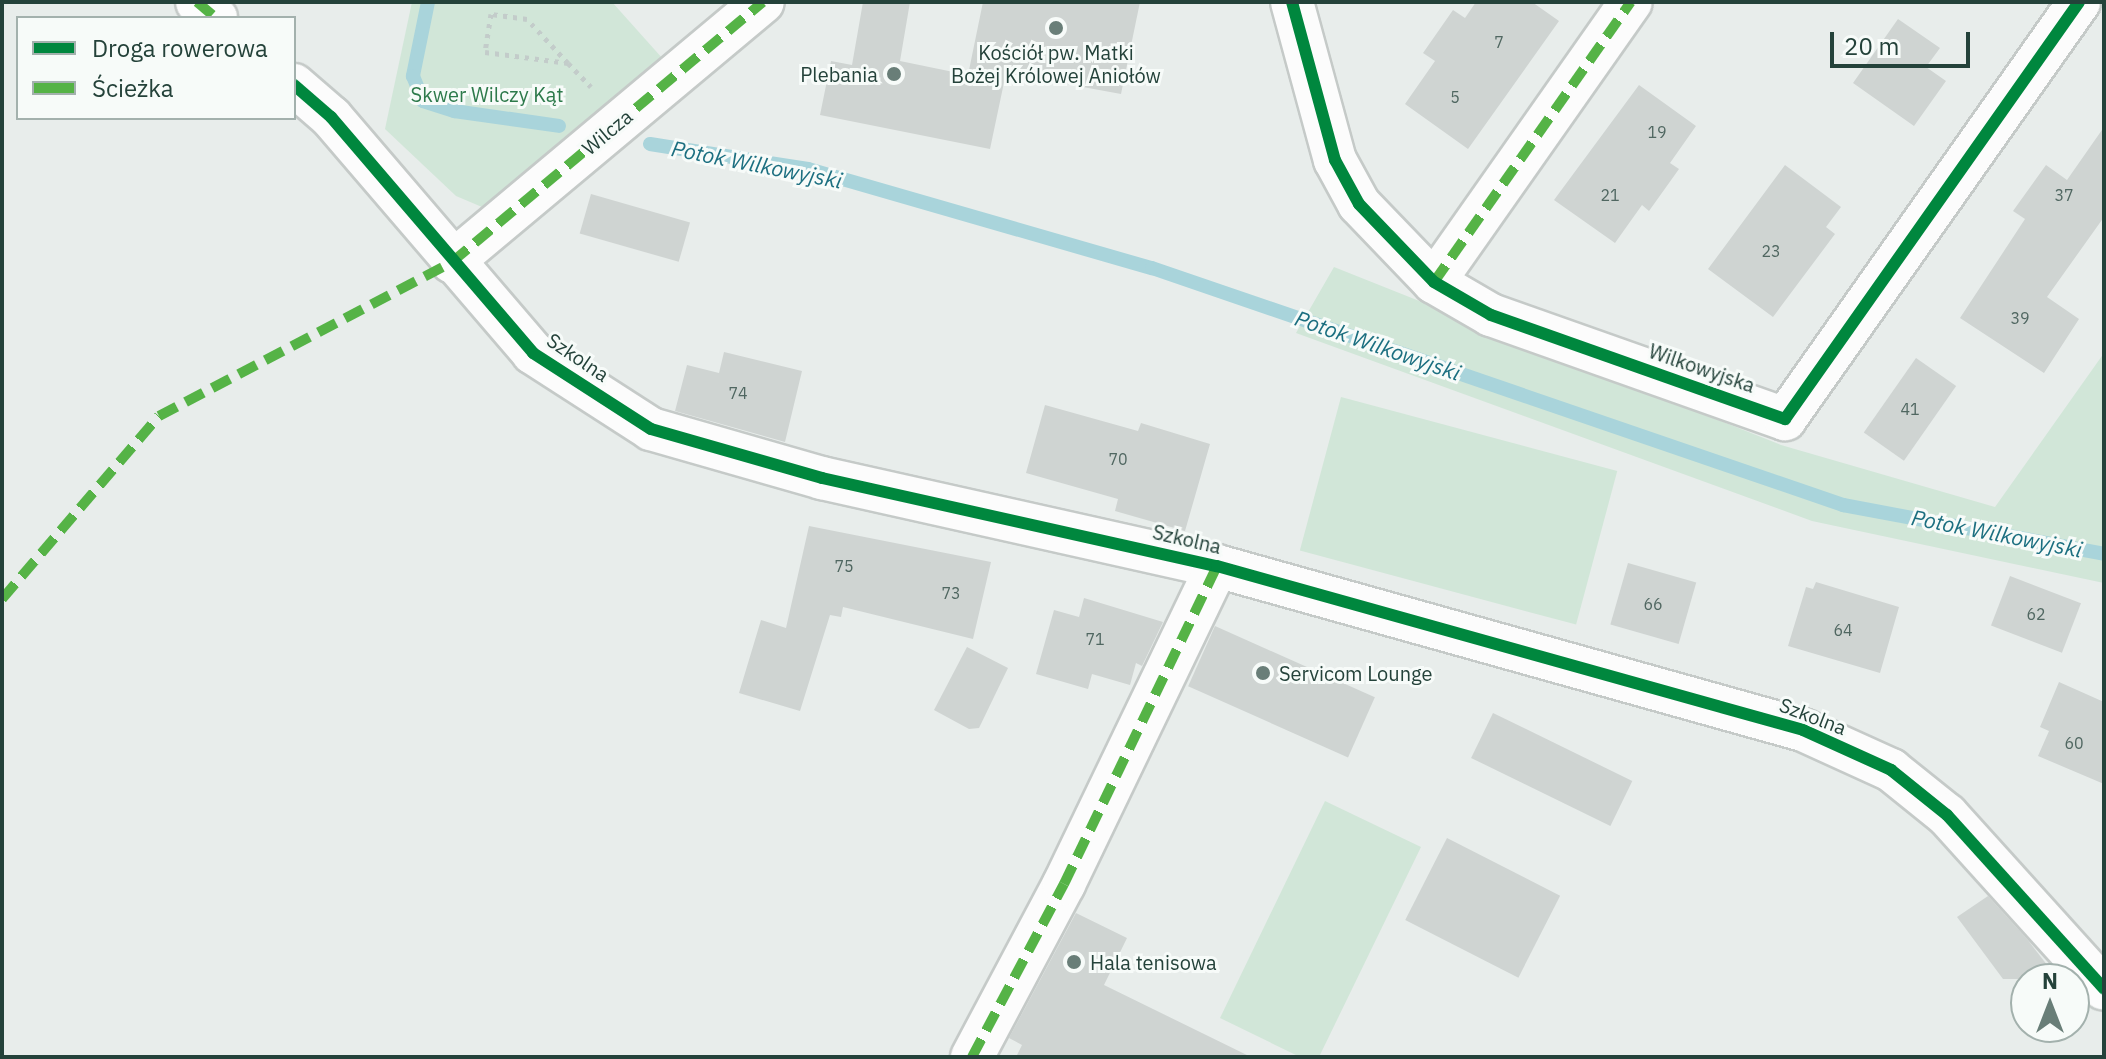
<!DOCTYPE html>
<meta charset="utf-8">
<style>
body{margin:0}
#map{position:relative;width:2106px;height:1059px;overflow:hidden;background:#e8edeb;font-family:"IBM Plex Sans",sans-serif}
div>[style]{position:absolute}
.green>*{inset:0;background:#d1e6d8;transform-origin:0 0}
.stream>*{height:14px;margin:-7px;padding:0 7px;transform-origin:7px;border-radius:7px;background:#a9d4db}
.building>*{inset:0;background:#cfd4d2;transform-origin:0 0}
.path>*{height:5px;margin-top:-2.5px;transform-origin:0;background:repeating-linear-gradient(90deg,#c3ccca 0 4px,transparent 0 10px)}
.roads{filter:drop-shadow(2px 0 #c5cac8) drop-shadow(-2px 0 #c5cac8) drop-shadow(0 2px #c5cac8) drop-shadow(0 -2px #c5cac8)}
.minor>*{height:42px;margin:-21px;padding:0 21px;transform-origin:21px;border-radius:21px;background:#fcfcfc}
.quiet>*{height:10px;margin-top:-5px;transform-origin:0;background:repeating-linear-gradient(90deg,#55b346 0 20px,transparent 0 30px)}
.cycleway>*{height:12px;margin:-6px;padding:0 6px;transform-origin:6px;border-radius:6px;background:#00873e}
.dots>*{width:22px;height:22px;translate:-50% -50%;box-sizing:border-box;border:4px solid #f7fbf9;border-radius:50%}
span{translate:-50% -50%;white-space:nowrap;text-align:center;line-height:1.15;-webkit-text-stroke:6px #f7fbf9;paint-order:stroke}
.number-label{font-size:16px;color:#506761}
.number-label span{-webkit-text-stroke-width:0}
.poi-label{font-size:20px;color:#24423a}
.right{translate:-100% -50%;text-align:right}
.left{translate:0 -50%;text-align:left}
.park-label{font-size:20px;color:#2d7a4b}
.street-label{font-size:20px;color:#24423a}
.water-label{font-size:22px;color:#1c6f80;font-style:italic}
.frame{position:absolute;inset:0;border:4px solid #24423a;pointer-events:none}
.legend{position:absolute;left:16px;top:16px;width:280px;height:104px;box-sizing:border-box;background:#f7fbf9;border:2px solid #a3b1ad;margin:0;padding:10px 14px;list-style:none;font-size:24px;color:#24423a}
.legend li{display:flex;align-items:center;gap:16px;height:40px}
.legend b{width:40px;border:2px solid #a3b1ad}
.north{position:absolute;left:2010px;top:963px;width:80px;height:80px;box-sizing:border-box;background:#f7fbf9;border:2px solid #a3b1ad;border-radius:50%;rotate:0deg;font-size:22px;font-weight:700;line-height:32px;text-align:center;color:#24423a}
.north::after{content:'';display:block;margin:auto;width:28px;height:36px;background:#697e78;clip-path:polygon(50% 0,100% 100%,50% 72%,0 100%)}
.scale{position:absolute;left:1830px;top:32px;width:140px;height:36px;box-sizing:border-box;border:4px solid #24423a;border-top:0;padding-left:10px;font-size:24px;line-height:28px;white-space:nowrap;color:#24423a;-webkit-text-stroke:6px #f7fbf9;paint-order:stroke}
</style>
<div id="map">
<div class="green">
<div style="clip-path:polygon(412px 2px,612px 2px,663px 59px,509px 199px,482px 207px,456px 196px,385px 129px)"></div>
<div style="clip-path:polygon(1334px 267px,1781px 445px,1995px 507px,2104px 353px,2104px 583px,1812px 521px,1296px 333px)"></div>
<div style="left:1341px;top:397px;width:286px;height:159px;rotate:15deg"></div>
<div style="clip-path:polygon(1325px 801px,1421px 847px,1319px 1057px,1300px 1057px,1220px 1018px)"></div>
</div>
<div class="stream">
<div style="left:428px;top:2px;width:76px;rotate:101.5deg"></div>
<div style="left:413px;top:76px;width:27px;rotate:68deg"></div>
<div style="left:423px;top:101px;width:33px;rotate:18deg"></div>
<div style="left:454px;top:111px;width:106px;rotate:8.1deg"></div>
<div style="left:650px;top:144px;width:160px;rotate:9deg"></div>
<div style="left:808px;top:169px;width:358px;rotate:16.1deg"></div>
<div style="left:1152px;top:268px;width:731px;rotate:18.93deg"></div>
<div style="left:1843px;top:505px;width:266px;rotate:10.6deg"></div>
</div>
<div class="building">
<div style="clip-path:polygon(863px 2px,910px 2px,900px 61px,968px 75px,983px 2px,1140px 2px,1121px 94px,1006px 73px,990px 149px,820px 115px,831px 61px,852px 65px)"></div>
<div style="clip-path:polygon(1476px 2px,1532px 2px,1559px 21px,1468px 149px,1405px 104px,1435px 61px,1423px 53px,1453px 10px,1465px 18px)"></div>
<div style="clip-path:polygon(1898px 19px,1940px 48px,1926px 67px,1946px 81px,1914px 126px,1853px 83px)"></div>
<div style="clip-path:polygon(1639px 85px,1696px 126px,1670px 163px,1679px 169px,1649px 211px,1642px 205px,1615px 243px,1554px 200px)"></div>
<div style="clip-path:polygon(2104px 127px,2104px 217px,2047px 297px,2079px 319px,2044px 373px,1960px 318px,2025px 219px,2013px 211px,2046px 165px,2067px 180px)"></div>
<div style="clip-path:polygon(1785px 165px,1841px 207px,1826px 227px,1835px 234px,1773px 317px,1708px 269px)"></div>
<div style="left:591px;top:194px;width:103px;height:41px;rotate:16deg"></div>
<div style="clip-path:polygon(724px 352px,802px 371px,785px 442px,675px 411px,687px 365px,719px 373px)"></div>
<div style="left:1916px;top:358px;width:49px;height:91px;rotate:35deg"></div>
<div style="clip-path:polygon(1045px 405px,1138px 431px,1141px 423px,1210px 444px,1185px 531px,1115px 511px,1118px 499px,1026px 473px)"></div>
<div style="clip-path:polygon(809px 526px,991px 562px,973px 639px,843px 607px,841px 617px,830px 615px,800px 711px,739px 693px,761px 620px,786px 628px)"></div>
<div style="left:1628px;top:563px;width:71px;height:64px;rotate:16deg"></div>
<div style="left:2010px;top:576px;width:76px;height:53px;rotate:21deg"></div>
<div style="clip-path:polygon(1816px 582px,1899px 607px,1880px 673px,1788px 646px,1806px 587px,1813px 589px)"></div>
<div style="clip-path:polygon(1084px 598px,1163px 622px,1142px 666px,1136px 663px,1130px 685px,1092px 674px,1088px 689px,1036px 674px,1054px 610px,1079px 617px)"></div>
<div style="left:1215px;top:626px;width:175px;height:66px;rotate:24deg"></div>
<div style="clip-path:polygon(967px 647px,1008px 668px,979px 728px,969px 729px,934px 710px)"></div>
<div style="clip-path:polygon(2059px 682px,2104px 702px,2104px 784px,2038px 756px,2049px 731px,2040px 727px)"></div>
<div style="left:1493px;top:713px;width:155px;height:50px;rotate:26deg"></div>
<div style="left:1447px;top:838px;width:127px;height:92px;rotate:27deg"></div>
<div style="clip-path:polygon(1988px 896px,2027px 939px,2058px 979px,2003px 979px,1957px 917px)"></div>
<div style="clip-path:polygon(1076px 913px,1127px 938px,1104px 985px,1251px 1057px,1016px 1057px,1022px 1045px,1009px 1038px)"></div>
</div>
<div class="path">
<div style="left:568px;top:63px;width:60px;rotate:-133deg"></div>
<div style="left:527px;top:19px;width:36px;rotate:-172deg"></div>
<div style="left:491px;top:14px;width:38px;rotate:99deg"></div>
<div style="left:485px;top:52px;width:84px;rotate:7.5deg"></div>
<div style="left:568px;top:63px;width:33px;rotate:46deg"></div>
</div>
<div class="roads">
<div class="minor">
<div style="left:197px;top:2px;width:25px;rotate:40deg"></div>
<div style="left:1292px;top:2px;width:164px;rotate:74.8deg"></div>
<div style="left:1335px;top:160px;width:50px;rotate:61.4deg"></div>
<div style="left:1359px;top:204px;width:108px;rotate:46.1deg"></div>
<div style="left:1434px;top:282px;width:66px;rotate:30.1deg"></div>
<div style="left:1491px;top:315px;width:312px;rotate:19.5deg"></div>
<div style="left:1785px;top:419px;width:510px;rotate:-54.81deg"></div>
<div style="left:294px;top:85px;width:49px;rotate:40.9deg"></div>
<div style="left:331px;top:117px;width:311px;rotate:49.4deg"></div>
<div style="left:533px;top:353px;width:140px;rotate:32.8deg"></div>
<div style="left:651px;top:429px;width:178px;rotate:16deg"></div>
<div style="left:822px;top:478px;width:405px;rotate:12.6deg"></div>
<div style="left:1217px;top:566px;width:609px;rotate:15.63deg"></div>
<div style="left:1803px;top:730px;width:97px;rotate:24.4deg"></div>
<div style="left:1891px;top:770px;width:72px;rotate:38.8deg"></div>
<div style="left:1947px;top:815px;width:234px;rotate:47.9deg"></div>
<div style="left:452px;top:262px;width:405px;rotate:-39.9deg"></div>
<div style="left:1434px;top:282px;width:342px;rotate:-54.9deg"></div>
<div style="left:972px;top:1057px;width:196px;rotate:-62deg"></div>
<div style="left:1064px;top:884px;width:353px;rotate:-64.3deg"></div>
</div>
</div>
<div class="quiet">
<div style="left:197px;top:2px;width:25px;rotate:40deg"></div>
<div style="left:1434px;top:282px;width:342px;rotate:-54.9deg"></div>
<div style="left:2px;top:599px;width:241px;rotate:-49.4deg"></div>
<div style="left:159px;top:416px;width:331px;rotate:-27.7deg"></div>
<div style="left:452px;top:262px;width:405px;rotate:-39.9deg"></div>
<div style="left:972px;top:1057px;width:196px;rotate:-62deg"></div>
<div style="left:1064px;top:884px;width:353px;rotate:-64.3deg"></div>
</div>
<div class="cycleway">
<div style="left:1292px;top:2px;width:164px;rotate:74.8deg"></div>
<div style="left:1335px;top:160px;width:50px;rotate:61.4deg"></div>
<div style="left:1359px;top:204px;width:108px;rotate:46.1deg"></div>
<div style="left:1434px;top:282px;width:66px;rotate:30.1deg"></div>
<div style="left:1491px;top:315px;width:312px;rotate:19.5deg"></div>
<div style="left:1785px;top:419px;width:510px;rotate:-54.81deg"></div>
<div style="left:294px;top:85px;width:49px;rotate:40.9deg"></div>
<div style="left:331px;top:117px;width:311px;rotate:49.4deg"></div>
<div style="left:533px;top:353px;width:140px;rotate:32.8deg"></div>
<div style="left:651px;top:429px;width:178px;rotate:16deg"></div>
<div style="left:822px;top:478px;width:405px;rotate:12.6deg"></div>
<div style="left:1217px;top:566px;width:609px;rotate:15.63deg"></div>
<div style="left:1803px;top:730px;width:97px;rotate:24.4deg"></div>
<div style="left:1891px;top:770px;width:72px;rotate:38.8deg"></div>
<div style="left:1947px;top:815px;width:234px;rotate:47.9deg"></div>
</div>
<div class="dots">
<div style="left:1056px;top:28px;background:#697e78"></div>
<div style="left:894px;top:74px;background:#697e78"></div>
<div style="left:1263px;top:673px;background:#697e78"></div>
<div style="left:1074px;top:962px;background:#697e78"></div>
</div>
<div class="number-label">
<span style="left:1499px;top:42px">7</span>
<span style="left:1455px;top:97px">5</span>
<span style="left:1657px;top:132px">19</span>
<span style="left:1610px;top:195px">21</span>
<span style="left:2064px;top:195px">37</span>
<span style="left:1771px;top:251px">23</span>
<span style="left:2020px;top:318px">39</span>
<span style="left:738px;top:393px">74</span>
<span style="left:1910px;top:409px">41</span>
<span style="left:1118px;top:459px">70</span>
<span style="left:844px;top:566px">75</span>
<span style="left:951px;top:593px">73</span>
<span style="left:1653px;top:604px">66</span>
<span style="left:2036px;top:614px">62</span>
<span style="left:1843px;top:630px">64</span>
<span style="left:1095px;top:639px">71</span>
<span style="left:2074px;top:743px">60</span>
</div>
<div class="poi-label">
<span style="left:1056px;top:64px">Kościół pw. Matki<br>Bożej Królowej Aniołów</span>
<span class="right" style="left:878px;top:74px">Plebania</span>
<span class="left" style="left:1279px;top:673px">Servicom Lounge</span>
<span class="left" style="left:1090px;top:962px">Hala tenisowa</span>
</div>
<div class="park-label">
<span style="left:487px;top:94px">Skwer Wilczy Kąt</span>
</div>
<div class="street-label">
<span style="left:607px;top:132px;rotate:-40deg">Wilcza</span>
<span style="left:578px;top:357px;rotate:34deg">Szkolna</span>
<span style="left:1702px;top:368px;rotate:19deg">Wilkowyjska</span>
<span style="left:1187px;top:539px;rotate:13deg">Szkolna</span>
<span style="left:1813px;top:716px;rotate:21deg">Szkolna</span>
</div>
<div class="water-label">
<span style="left:757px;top:164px;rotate:11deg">Potok Wilkowyjski</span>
<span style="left:1378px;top:345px;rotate:19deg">Potok Wilkowyjski</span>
<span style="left:1997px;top:533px;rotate:11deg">Potok Wilkowyjski</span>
</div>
<div class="frame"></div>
<ul class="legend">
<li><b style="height:10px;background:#00873e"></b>Droga rowerowa</li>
<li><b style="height:10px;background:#55b346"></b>Ścieżka</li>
</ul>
<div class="north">N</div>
<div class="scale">20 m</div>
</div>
